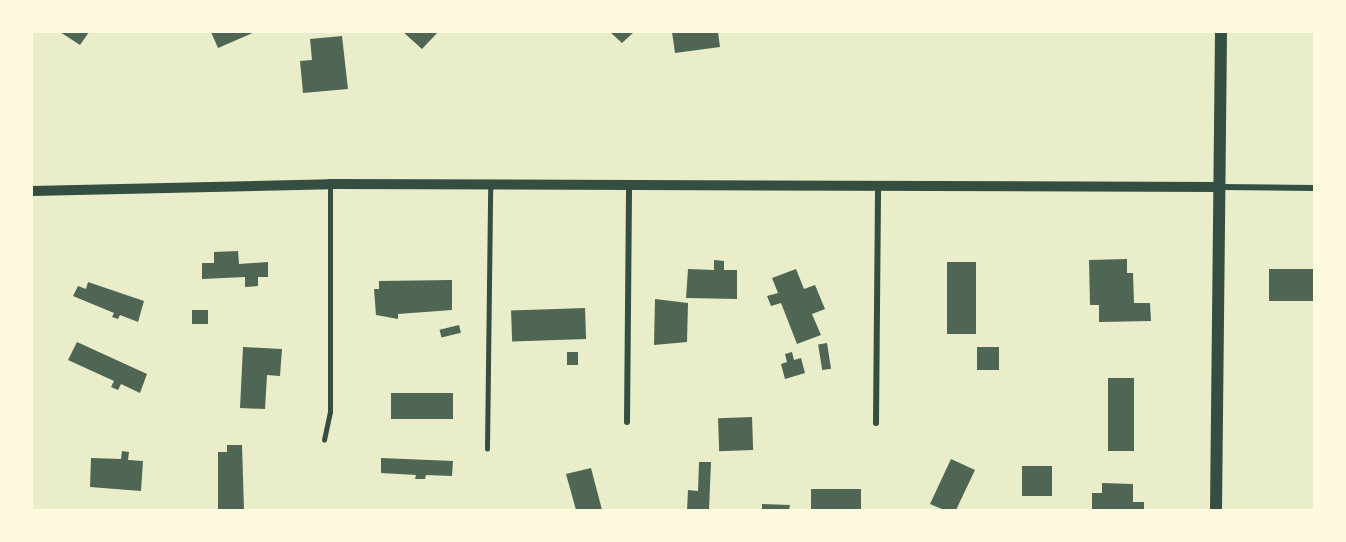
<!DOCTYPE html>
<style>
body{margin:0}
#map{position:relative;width:1346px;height:542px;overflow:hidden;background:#e9edc9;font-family:"DM Sans",sans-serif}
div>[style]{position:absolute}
.building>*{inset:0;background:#4f6655;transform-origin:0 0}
.service>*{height:4.5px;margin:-2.25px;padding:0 2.25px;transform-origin:2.25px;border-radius:2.25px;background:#344e41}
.minor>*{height:6px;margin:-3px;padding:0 3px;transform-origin:3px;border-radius:3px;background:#344e41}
.tertiary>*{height:10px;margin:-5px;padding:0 5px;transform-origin:5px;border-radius:5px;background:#344e41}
.secondary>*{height:12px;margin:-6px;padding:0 6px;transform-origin:6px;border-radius:6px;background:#344e41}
span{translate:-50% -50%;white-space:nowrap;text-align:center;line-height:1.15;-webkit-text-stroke:4.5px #fefae0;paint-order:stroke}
.frame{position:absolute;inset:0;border:33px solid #fefae0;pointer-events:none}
</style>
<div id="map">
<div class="building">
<div style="clip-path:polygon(60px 32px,89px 32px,80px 45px)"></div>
<div style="clip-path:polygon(211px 32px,255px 32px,218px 48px)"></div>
<div style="clip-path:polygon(403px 32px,438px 32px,422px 49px)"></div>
<div style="clip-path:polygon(610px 32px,634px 32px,622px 43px)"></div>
<div style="clip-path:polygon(672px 32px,718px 32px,720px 47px,675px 53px)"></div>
<div style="clip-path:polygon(342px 36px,348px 89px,303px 93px,300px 61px,312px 60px,310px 39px)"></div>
<div style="clip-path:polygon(238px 251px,239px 264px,268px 262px,268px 277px,258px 277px,258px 286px,245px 287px,245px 277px,202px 279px,202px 263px,214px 263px,214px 252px)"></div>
<div style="clip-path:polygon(1127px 259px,1127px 273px,1133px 273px,1134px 303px,1150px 303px,1151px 321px,1099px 322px,1099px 305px,1090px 305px,1089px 260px)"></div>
<div style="clip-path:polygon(714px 260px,724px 261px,724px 270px,737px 270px,737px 299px,686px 298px,688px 269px,714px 270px)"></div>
<div style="left:947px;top:262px;width:29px;height:72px"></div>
<div style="clip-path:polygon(796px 269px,804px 289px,815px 285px,825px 309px,812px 314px,821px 335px,797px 344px,781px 303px,771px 306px,767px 296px,778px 293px,772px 278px)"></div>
<div style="left:1269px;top:269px;width:45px;height:32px"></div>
<div style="clip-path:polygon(452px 280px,452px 310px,398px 314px,398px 319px,376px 315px,374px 289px,379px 289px,379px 281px)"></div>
<div style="clip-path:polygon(88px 282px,144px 301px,138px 322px,120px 315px,118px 319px,112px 317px,114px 313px,73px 296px,78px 286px,86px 289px)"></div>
<div style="clip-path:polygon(655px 299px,688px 303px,687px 342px,654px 345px)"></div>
<div style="left:585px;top:308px;width:31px;height:74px;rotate:88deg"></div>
<div style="left:208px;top:310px;width:14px;height:16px;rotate:90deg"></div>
<div style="left:459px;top:325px;width:8px;height:20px;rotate:76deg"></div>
<div style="clip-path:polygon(77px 342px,147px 374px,140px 393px,121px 384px,118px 390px,111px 387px,114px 381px,68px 360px)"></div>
<div style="left:827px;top:343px;width:26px;height:9px;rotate:81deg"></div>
<div style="clip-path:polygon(243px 347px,282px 349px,280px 376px,267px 375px,265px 409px,240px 408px)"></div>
<div style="left:977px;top:347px;width:22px;height:23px"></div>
<div style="left:567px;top:352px;width:11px;height:13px"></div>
<div style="clip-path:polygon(792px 352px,794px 360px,801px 358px,805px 373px,785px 379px,781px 364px,787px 362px,785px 354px)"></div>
<div style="left:1108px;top:378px;width:26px;height:73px"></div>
<div style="left:391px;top:393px;width:62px;height:26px"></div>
<div style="left:752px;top:417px;width:33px;height:34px;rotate:88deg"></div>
<div style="clip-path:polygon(227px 445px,242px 445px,244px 510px,218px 510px,218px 452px,227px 452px)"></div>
<div style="clip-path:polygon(122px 451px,129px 452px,128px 460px,143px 461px,141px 491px,90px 487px,91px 458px,121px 459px)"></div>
<div style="clip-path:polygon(381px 458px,453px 461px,452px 476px,426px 475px,425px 479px,415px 479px,416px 475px,381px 473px)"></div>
<div style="clip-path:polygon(951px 459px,975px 470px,956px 510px,944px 510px,930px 504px)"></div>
<div style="clip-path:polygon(699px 462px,711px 462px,709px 510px,687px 510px,688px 490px,698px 491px)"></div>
<div style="left:1022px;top:466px;width:30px;height:30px"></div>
<div style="clip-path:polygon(591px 468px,602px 510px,576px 510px,566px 474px)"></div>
<div style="clip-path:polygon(1102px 483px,1133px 484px,1133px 502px,1144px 502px,1144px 510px,1092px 510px,1092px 493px,1102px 493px)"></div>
<div style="left:811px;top:489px;width:50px;height:21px"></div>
<div style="clip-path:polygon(762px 504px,790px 505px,789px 510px,762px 510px)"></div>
</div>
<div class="service">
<div style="left:324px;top:440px;width:29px;rotate:-78deg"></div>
<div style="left:330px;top:412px;width:226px;rotate:-90deg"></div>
<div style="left:487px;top:449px;width:264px;rotate:-89.3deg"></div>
</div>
<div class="minor">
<div style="left:1219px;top:187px;width:95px;rotate:0.6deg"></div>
<div style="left:627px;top:422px;width:237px;rotate:-89.5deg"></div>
<div style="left:876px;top:423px;width:237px;rotate:-89.5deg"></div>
</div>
<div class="tertiary">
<div style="left:32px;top:191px;width:298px;rotate:-1.3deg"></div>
<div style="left:330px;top:184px;width:889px;rotate:0.19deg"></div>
</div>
<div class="secondary">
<div style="left:1216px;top:510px;width:478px;rotate:-89.4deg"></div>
</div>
<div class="frame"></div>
</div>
